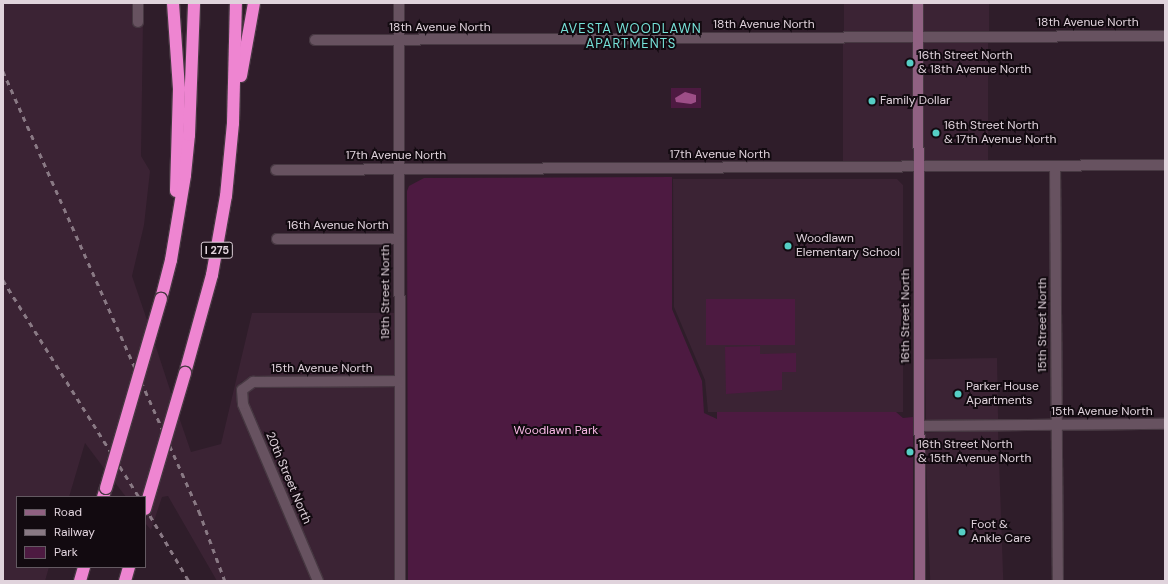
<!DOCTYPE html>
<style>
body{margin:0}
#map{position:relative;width:1168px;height:584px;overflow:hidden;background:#2f1d2a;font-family:"DM Sans",sans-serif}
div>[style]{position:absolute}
.built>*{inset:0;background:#3b2334;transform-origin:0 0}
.green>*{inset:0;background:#4d1a41;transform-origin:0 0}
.water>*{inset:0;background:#9d4e87}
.roads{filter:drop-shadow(1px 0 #473842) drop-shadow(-1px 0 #473842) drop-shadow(0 1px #473842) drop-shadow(0 -1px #473842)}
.street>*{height:10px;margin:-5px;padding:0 5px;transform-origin:5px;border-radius:5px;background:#675260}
.secondary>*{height:10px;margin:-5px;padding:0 5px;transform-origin:5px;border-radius:5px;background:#906182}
.highway>*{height:12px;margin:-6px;padding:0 6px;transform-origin:6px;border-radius:6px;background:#ee85d1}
.rail>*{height:2.5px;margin-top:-1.25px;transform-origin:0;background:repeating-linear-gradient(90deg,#897984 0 5px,transparent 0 10px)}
.bridges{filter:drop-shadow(1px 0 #473842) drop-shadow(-1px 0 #473842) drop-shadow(0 1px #473842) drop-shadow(0 -1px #473842)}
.highway-bridge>*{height:12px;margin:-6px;padding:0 6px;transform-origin:6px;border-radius:6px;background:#ee85d1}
.dots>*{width:11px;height:11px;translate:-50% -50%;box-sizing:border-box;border:2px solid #120a10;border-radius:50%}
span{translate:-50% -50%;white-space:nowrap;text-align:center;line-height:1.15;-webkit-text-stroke:4px #120a10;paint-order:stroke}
.shield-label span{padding:1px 3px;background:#120a10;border:1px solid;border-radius:3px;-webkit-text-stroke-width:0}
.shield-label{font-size:11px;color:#e0d3dc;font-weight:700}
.street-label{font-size:12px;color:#e0d3dc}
.poi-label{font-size:12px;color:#e0d3dc}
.left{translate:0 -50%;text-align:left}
.park-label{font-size:12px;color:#fab9e6}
.neighbourhood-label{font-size:13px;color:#76e1d8;letter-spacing:1px}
.frame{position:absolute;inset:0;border:4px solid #e0d3dc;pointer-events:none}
.legend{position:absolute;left:16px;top:496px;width:130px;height:72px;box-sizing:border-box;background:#120a10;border:1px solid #645a62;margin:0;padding:5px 7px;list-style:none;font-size:12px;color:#e0d3dc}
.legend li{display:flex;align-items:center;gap:8px;height:20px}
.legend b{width:20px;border:1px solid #645a62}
</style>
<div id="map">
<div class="built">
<div style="clip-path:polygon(3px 3px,133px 3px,143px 22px,141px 156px,150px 171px,144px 225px,132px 276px,149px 326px,106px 471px,85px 443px,69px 497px,17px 497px,17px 567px,49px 567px,45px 581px,3px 581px)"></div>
<div style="left:844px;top:3px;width:70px;height:29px"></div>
<div style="left:922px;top:3px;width:67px;height:29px"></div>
<div style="left:843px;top:42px;width:71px;height:120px"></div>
<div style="left:923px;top:42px;width:65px;height:119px"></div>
<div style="clip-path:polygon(673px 179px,897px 179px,903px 185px,903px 412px,708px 412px,705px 380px,674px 307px)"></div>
<div style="clip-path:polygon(252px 313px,394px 313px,395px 376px,253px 377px,241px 382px,238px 389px,239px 406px,314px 581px,217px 581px,168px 496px,162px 497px,151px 530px,145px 523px,179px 417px,191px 452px,221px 444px)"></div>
<div style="clip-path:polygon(154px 341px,174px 402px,143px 497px,126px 497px,113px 480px)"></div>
<div style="left:997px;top:358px;width:62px;height:72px;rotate:89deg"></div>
<div style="clip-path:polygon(395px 386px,396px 581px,323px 581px,247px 402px,246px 392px,253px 387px)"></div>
<div style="left:998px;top:430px;width:151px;height:73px;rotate:88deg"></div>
</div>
<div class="green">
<div style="left:671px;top:88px;width:30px;height:20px"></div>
<div style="clip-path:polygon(672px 177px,672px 309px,702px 381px,704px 413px,717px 419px,717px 412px,896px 412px,903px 418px,913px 417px,913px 581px,408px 581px,407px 191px,409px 186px,424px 178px)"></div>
<div style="left:795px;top:299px;width:46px;height:89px;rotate:90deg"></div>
<div style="clip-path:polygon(760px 346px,760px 354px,796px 353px,796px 372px,782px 372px,782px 390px,726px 394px,725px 347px)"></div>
</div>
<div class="water">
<div style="clip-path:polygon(685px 92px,696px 95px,696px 102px,691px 104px,676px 102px,675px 98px)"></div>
</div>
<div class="roads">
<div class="street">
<div style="left:138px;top:3px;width:19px;rotate:90deg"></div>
<div style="left:399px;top:3px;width:578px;rotate:89.9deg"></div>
<div style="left:315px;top:40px;width:850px;rotate:-0.27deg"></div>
<div style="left:1055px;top:166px;width:415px;rotate:89.6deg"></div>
<div style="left:276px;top:170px;width:889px;rotate:-0.32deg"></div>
<div style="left:277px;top:239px;width:122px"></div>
<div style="left:919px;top:426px;width:246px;rotate:-0.5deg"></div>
<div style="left:318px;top:581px;width:192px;rotate:-113deg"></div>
<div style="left:243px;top:404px;width:14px;rotate:-94deg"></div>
<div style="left:242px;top:390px;width:14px;rotate:-36deg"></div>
<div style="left:253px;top:382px;width:146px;rotate:-0.4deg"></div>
</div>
<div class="secondary">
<div style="left:918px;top:3px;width:578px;rotate:89.8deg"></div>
</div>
<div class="highway">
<div style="left:173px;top:3px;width:86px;rotate:86deg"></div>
<div style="left:179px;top:89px;width:102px;rotate:91.7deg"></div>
<div style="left:241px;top:76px;width:74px;rotate:-79.9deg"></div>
<div style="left:161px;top:299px;width:40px;rotate:-75.6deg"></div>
<div style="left:171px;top:260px;width:86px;rotate:-80.6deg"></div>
<div style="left:185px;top:175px;width:40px;rotate:-84.3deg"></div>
<div style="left:189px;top:135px;width:132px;rotate:-87.8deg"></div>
<div style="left:185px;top:373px;width:102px;rotate:-74.6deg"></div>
<div style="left:212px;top:275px;width:80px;rotate:-80deg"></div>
<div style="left:226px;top:196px;width:73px;rotate:-84.5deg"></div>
<div style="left:233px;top:123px;width:120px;rotate:-88.6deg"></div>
<div style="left:103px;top:497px;width:9px;rotate:-72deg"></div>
<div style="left:80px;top:581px;width:15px;rotate:-74deg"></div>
<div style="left:125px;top:581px;width:15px;rotate:-74deg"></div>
</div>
</div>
<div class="rail">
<div style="left:3px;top:71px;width:482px;rotate:66deg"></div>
<div style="left:199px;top:511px;width:75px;rotate:69.6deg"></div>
<div style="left:3px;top:280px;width:256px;rotate:57.9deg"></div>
<div style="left:145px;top:507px;width:86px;rotate:59.3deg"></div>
</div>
<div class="bridges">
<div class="highway-bridge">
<div style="left:106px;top:488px;width:197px;rotate:-73.8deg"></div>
<div style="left:145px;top:509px;width:142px;rotate:-73.6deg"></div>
</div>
</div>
<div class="dots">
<div style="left:910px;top:63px;background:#55cec5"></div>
<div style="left:872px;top:101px;background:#55cec5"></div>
<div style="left:936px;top:133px;background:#55cec5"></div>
<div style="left:788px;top:246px;background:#55cec5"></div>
<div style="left:958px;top:394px;background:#55cec5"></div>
<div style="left:910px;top:452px;background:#55cec5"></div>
<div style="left:962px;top:532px;background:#55cec5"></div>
</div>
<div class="shield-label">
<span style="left:217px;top:250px">I 275</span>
</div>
<div class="street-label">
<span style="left:1088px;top:23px">18th Avenue North</span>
<span style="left:764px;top:25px">18th Avenue North</span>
<span style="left:440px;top:28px">18th Avenue North</span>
<span style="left:720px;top:155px">17th Avenue North</span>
<span style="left:396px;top:156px">17th Avenue North</span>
<span style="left:338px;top:226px">16th Avenue North</span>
<span style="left:386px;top:292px;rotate:-90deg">19th Street North</span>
<span style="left:906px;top:316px;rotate:-90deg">16th Street North</span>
<span style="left:1043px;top:325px;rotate:-90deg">15th Street North</span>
<span style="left:322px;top:369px">15th Avenue North</span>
<span style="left:1102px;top:412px">15th Avenue North</span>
<span style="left:288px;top:478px;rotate:67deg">20th Street North</span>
</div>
<div class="poi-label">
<span class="left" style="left:918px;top:63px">16th Street North<br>&amp; 18th Avenue North</span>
<span class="left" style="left:880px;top:101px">Family Dollar</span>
<span class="left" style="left:944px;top:133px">16th Street North<br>&amp; 17th Avenue North</span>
<span class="left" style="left:796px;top:246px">Woodlawn<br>Elementary School</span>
<span class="left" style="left:966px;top:394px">Parker House<br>Apartments</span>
<span class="left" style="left:918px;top:452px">16th Street North<br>&amp; 15th Avenue North</span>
<span class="left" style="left:971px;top:532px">Foot &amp;<br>Ankle Care</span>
</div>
<div class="park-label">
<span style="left:556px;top:431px">Woodlawn Park</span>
</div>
<div class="neighbourhood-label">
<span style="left:631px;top:37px">AVESTA WOODLAWN<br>APARTMENTS</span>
</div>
<div class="frame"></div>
<ul class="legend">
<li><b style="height:5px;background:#906182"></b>Road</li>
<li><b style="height:5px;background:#897984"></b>Railway</li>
<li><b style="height:11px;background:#4d1a41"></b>Park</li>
</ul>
</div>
